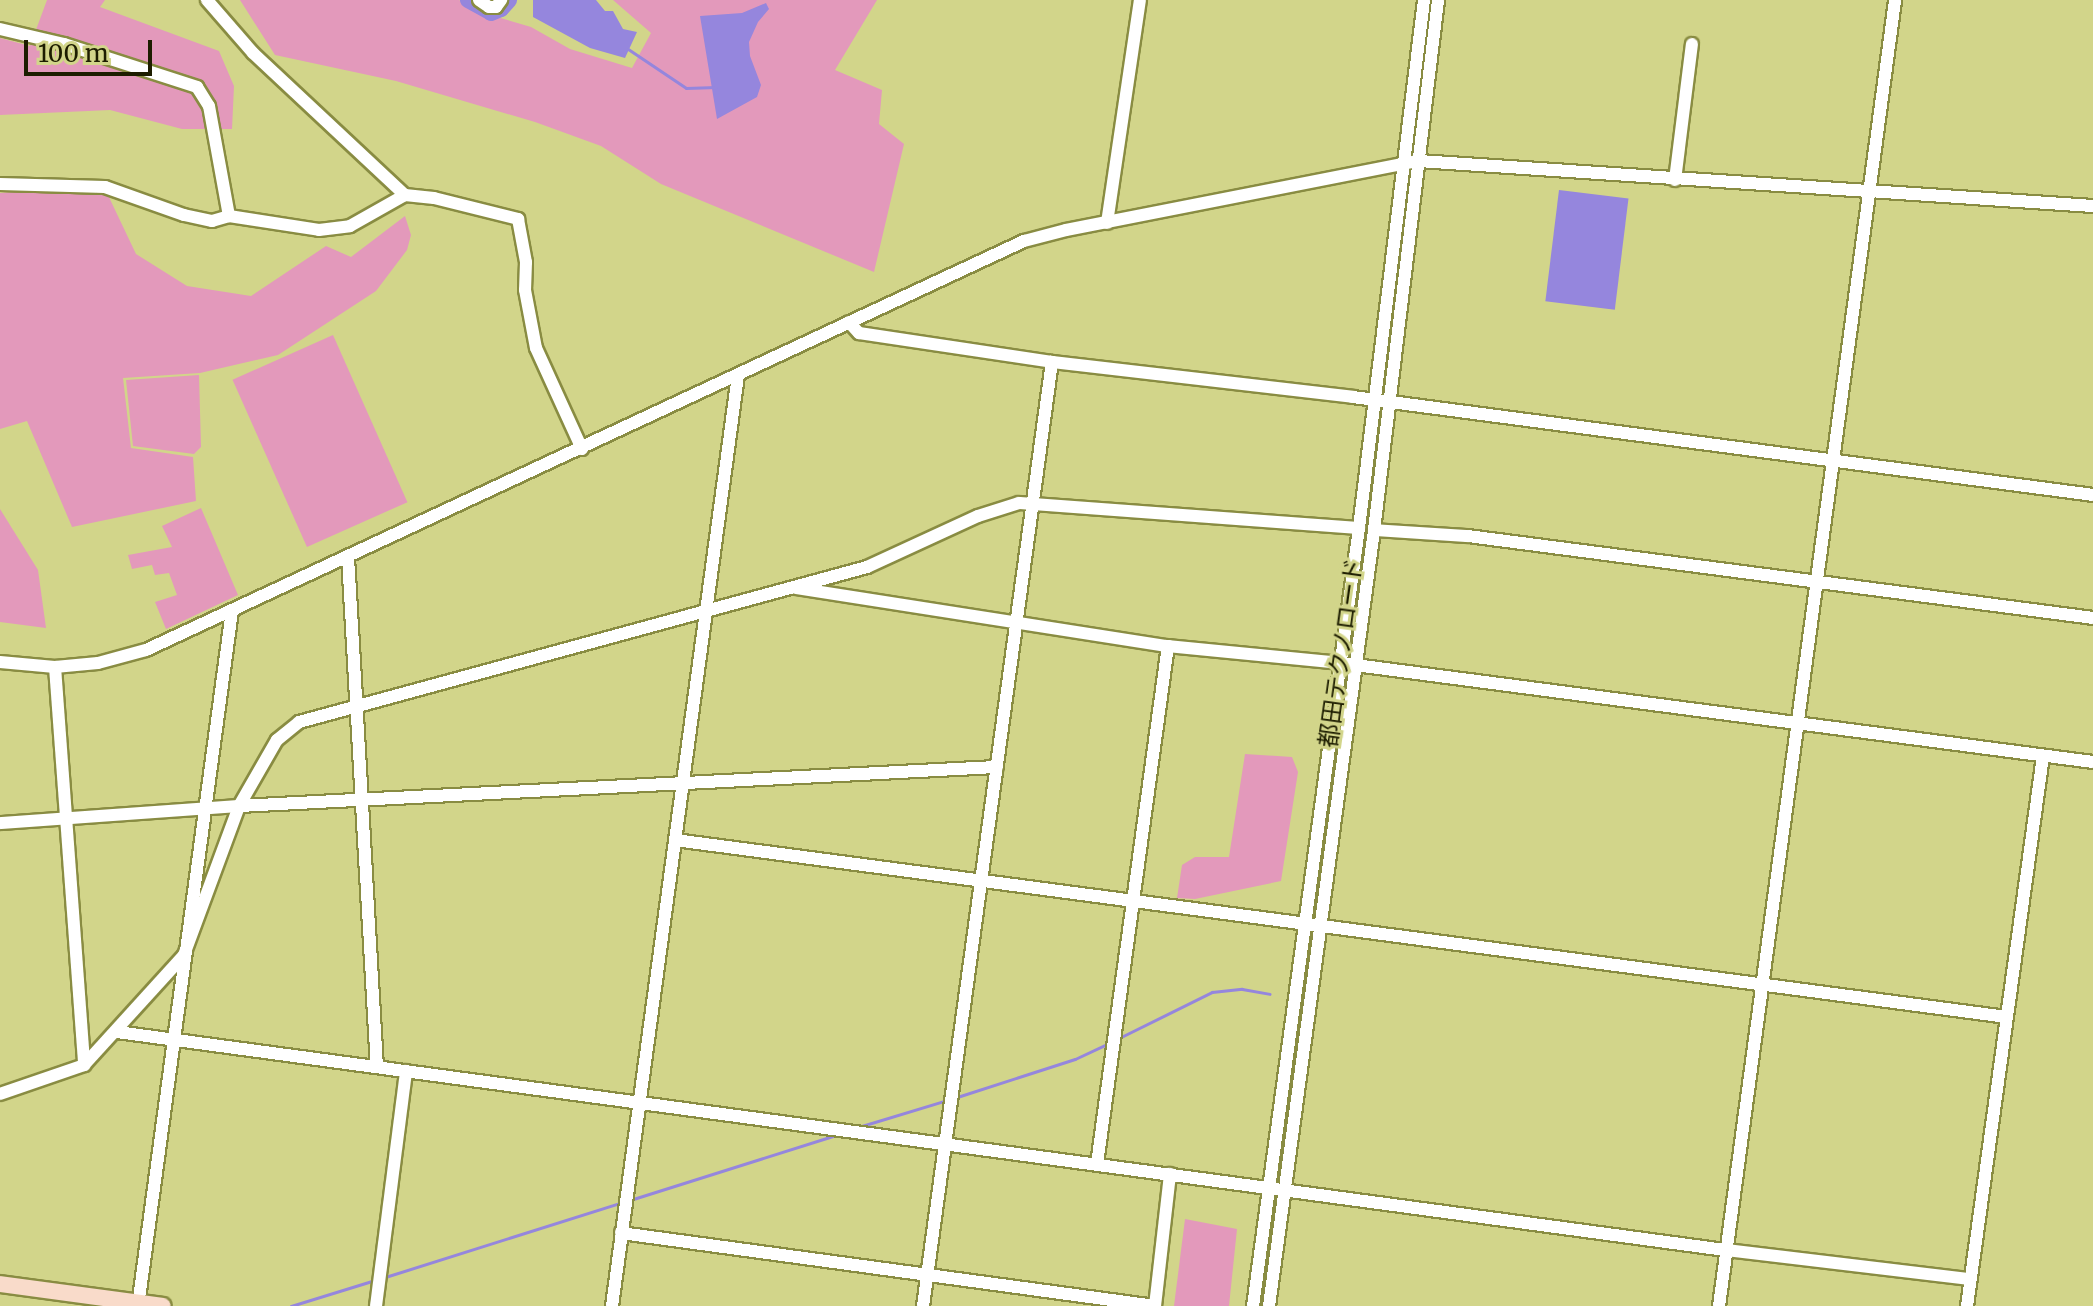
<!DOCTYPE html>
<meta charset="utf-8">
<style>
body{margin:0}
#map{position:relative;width:2093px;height:1306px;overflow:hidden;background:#d2d58a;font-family:Merriweather,"Noto Sans JP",serif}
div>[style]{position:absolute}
.green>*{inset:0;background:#e399bb;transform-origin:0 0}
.water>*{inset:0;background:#9586dd;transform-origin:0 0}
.stream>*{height:3px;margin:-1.5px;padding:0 1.5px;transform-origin:1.5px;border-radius:1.5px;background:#9586dd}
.river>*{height:16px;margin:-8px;padding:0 8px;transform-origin:8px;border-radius:8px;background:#9586dd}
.roads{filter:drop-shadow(2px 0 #898c42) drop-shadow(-2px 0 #898c42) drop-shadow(0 2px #898c42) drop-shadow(0 -2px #898c42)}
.minor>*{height:12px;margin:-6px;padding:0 6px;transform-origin:6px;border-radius:6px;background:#fff}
.major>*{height:16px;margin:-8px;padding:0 8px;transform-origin:8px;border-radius:8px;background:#f9dbca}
span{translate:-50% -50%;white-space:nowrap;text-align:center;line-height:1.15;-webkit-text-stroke:6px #d2d58a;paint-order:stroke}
.street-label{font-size:24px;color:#1d1d00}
.scale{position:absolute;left:24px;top:40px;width:128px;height:36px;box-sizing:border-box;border:4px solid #1d1d00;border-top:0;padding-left:10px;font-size:24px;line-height:28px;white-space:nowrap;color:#1d1d00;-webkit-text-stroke:6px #d2d58a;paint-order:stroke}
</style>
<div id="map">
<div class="green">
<div style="clip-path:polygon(47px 0,105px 0,100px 7px,219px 51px,234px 86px,232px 129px,182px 129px,110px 110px,0 115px,0 38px,30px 46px)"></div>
<div style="clip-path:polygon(240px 0,459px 0,487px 14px,531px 27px,570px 49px,632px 68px,651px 33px,613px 0,877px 0,835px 70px,882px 90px,879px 124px,904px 144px,874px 272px,661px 184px,601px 146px,535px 122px,396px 81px,275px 55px)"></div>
<div style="clip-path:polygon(24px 191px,107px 193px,136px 254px,187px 286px,251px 296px,326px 246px,351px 257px,405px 216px,411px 235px,407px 250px,376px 291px,278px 355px,200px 373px,123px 378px,131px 448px,193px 457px,196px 501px,72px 527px,27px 421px,0 429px,0 193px)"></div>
<div style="left:333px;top:335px;width:183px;height:110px;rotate:66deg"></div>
<div style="clip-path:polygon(199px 375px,201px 447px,194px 454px,133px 446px,126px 380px)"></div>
<div style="clip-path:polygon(201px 508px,238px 595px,166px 629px,155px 602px,177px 595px,169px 573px,155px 575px,152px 565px,132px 569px,128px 555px,172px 547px,162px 526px)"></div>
<div style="clip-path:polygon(0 509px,38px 570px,46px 628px,0 622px)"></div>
<div style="clip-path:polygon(1245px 754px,1292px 757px,1298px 772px,1281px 881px,1195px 899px,1177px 898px,1182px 865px,1195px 857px,1229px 857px)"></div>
<div style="clip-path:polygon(1185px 1219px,1237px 1229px,1229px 1306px,1174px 1306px)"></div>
</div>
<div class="water">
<div style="clip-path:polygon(533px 0,596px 0,605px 11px,613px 11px,623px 29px,637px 32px,625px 58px,590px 48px,533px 17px)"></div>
<div style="clip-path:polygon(766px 3px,769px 9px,758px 22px,749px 42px,750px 56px,761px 85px,757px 97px,717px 119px,700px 16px,742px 13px)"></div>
<div style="left:1559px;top:190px;width:70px;height:112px;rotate:7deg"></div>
</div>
<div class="stream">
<div style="left:628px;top:49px;width:70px;rotate:33.9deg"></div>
<div style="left:686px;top:88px;width:30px;rotate:-2deg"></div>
<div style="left:1119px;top:1038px;width:104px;rotate:-26.3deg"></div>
<div style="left:1212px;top:992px;width:30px;rotate:-6deg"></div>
<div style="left:1242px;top:989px;width:28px;rotate:10deg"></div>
<div style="left:954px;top:1098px;width:127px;rotate:-17.9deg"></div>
<div style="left:1075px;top:1059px;width:38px;rotate:-25deg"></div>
<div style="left:855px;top:1128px;width:96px;rotate:-16.9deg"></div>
<div style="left:630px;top:1200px;width:216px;rotate:-17.5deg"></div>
<div style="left:382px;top:1278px;width:253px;rotate:-17.5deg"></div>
<div style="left:291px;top:1306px;width:88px;rotate:-17.2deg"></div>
</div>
<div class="river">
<div style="left:468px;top:0;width:26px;rotate:29deg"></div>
<div style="left:491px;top:13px;width:11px;rotate:-22deg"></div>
<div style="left:501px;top:9px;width:12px;rotate:-48deg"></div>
</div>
<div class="roads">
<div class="minor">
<div style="left:207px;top:0;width:70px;rotate:49deg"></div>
<div style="left:253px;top:53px;width:208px;rotate:43.1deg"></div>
<div style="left:479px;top:0;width:12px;rotate:35deg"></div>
<div style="left:489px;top:7px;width:7px"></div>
<div style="left:496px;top:7px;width:9px;rotate:-54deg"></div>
<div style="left:0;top:29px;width:66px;rotate:13.2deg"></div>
<div style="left:64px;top:44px;width:140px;rotate:17.9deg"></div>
<div style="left:197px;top:87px;width:22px;rotate:58deg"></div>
<div style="left:209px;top:106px;width:112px;rotate:79.7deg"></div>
<div style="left:229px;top:216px;width:91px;rotate:8.8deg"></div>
<div style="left:319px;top:230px;width:31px;rotate:-7deg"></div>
<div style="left:350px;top:226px;width:63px;rotate:-29.4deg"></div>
<div style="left:405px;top:195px;width:29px;rotate:6deg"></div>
<div style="left:434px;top:198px;width:87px;rotate:14deg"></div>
<div style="left:518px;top:219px;width:44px;rotate:79.5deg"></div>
<div style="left:526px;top:262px;width:28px;rotate:92deg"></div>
<div style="left:525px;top:290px;width:59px;rotate:79.3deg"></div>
<div style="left:536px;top:348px;width:111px;rotate:65.5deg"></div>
<div style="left:1675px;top:180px;width:137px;rotate:-82.9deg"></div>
<div style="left:0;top:184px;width:105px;rotate:1.6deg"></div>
<div style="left:105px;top:187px;width:84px;rotate:19.5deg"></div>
<div style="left:184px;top:215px;width:29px;rotate:12deg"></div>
<div style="left:212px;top:221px;width:18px;rotate:-16deg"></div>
<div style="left:1107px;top:223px;width:225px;rotate:-81.6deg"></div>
<div style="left:849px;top:322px;width:15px;rotate:48deg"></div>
<div style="left:859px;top:333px;width:195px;rotate:8.5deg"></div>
<div style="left:1052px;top:362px;width:303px;rotate:6.6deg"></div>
<div style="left:1353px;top:397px;width:746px;rotate:7.54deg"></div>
<div style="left:1374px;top:530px;width:94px;rotate:3.7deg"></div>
<div style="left:1468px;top:536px;width:630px;rotate:7.47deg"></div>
<div style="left:348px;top:557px;width:511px;rotate:86.75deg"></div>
<div style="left:796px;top:588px;width:376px;rotate:8.9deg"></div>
<div style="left:1168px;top:646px;width:173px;rotate:5.6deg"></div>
<div style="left:1340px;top:663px;width:759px;rotate:7.49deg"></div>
<div style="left:0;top:662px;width:55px;rotate:5.2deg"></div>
<div style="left:55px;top:667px;width:43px;rotate:-5.3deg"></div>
<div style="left:98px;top:663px;width:50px;rotate:-15.2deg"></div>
<div style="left:146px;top:650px;width:969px;rotate:-24.98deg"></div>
<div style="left:1024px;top:241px;width:43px;rotate:-14.7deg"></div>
<div style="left:1066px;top:230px;width:360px;rotate:-11.1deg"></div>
<div style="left:1419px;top:161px;width:676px;rotate:3.82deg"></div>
<div style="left:55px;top:667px;width:399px;rotate:85.8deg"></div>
<div style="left:0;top:823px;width:240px;rotate:-4.1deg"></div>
<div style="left:239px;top:806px;width:759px;rotate:-2.95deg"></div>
<div style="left:675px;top:840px;width:1343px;rotate:7.57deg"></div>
<div style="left:117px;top:1032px;width:1624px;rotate:7.72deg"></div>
<div style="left:1726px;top:1250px;width:246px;rotate:6.8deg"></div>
<div style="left:0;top:1094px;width:89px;rotate:-19deg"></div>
<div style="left:84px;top:1065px;width:149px;rotate:-47.7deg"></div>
<div style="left:184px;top:955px;width:159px;rotate:-69.7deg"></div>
<div style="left:239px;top:806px;width:76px;rotate:-60.1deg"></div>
<div style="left:277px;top:740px;width:28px;rotate:-39deg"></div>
<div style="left:299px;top:722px;width:589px;rotate:-15.26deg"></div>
<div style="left:867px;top:567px;width:122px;rotate:-24.7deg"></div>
<div style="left:978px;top:516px;width:43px;rotate:-17.6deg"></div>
<div style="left:1019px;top:503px;width:341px;rotate:4.2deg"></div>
<div style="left:1097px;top:1164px;width:523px;rotate:-82.2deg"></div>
<div style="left:621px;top:1233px;width:539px;rotate:7.78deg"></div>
<div style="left:1155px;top:1306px;width:133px;rotate:-83.5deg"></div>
<div style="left:138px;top:1306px;width:701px;rotate:-82.3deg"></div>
<div style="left:376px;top:1306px;width:237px;rotate:-82.7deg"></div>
<div style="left:612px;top:1306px;width:939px;rotate:-82.29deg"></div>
<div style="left:923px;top:1306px;width:953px;rotate:-82.22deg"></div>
<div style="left:1253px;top:1306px;width:785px;rotate:-82.24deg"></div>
<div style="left:1359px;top:528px;width:532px;rotate:-82.98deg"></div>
<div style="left:1269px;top:1306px;width:783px;rotate:-82.29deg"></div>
<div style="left:1374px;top:530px;width:534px;rotate:-83.11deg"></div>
<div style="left:1719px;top:1306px;width:1318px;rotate:-82.32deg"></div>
<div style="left:1967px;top:1306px;width:555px;rotate:-82.13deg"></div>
</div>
<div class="major">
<div style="left:0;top:1284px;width:164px;rotate:7.7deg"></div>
</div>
</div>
<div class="street-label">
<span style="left:1341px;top:653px;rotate:-82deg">都田テクノロード</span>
</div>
<div class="scale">100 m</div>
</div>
